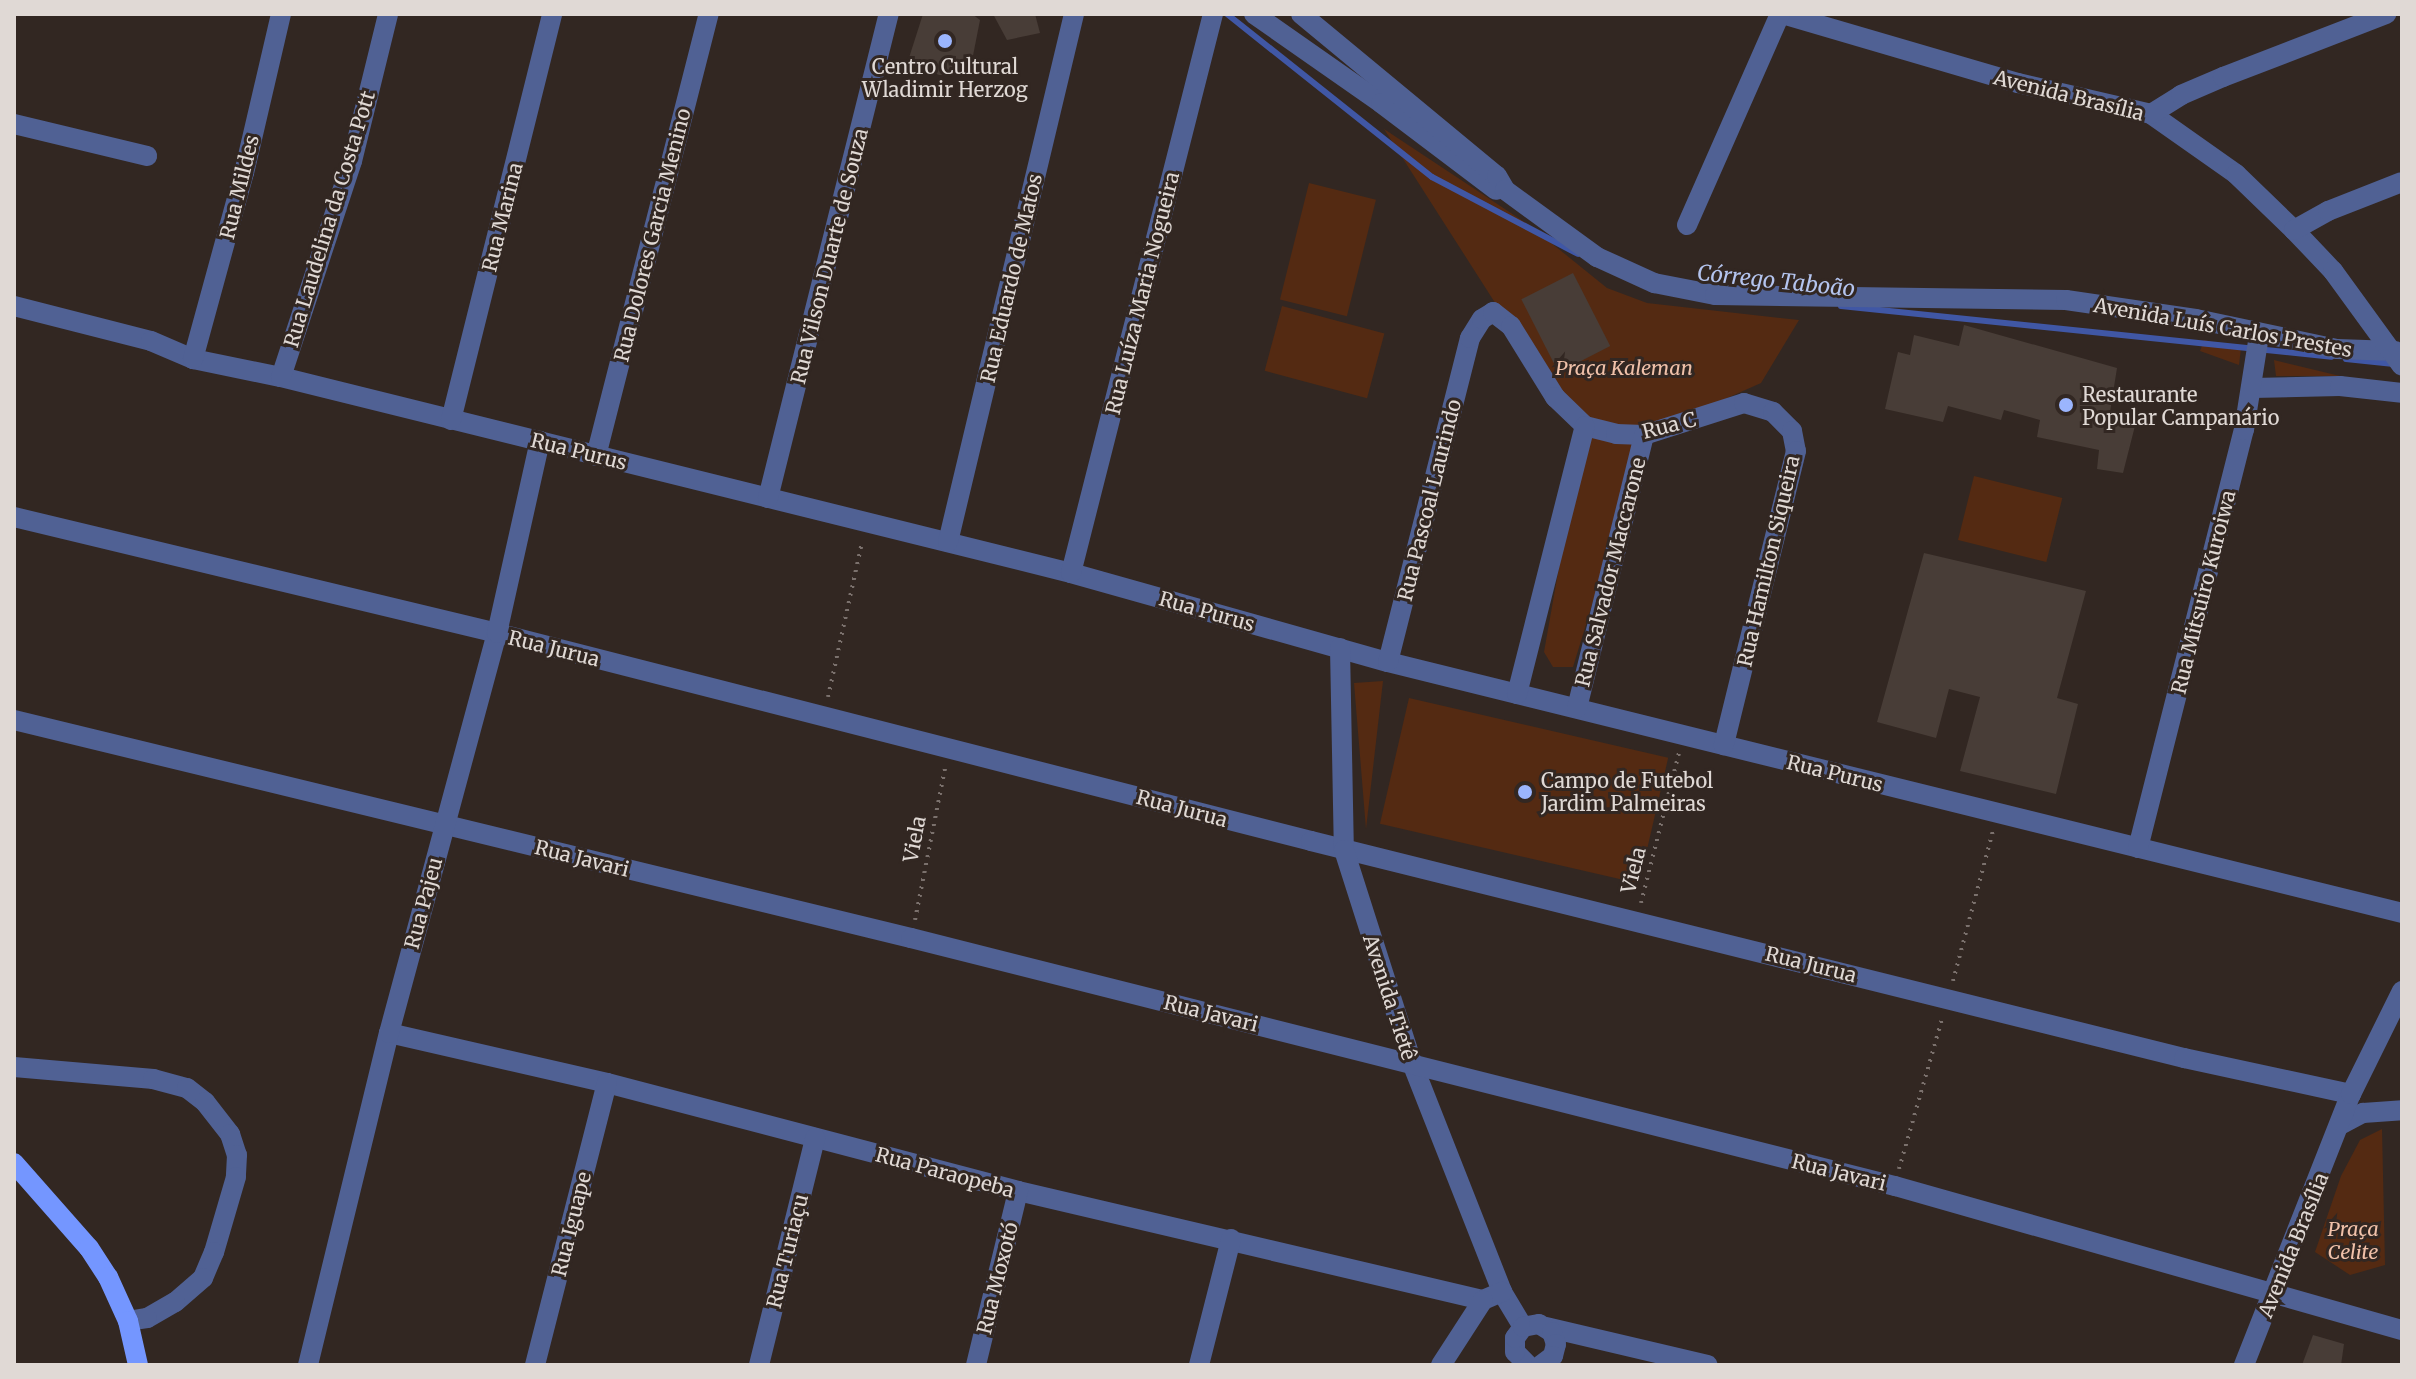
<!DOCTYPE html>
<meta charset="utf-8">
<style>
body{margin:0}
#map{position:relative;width:2416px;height:1379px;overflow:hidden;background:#322722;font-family:Merriweather,serif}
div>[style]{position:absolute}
.green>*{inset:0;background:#542a12;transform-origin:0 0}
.stream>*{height:6px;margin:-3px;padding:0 3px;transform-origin:3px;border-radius:3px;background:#4057a5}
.building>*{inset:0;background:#483d37;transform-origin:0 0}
.path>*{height:4px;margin-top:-2px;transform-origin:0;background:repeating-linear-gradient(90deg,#7b716d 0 2px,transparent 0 8px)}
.minor>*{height:20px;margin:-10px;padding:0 10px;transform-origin:10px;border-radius:10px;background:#506194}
.major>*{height:20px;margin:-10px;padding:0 10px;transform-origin:10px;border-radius:10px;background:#7496ff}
.dots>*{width:22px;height:22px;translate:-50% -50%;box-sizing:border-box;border:4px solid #322722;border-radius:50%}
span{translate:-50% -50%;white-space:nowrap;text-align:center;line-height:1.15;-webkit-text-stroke:6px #322722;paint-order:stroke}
.poi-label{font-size:20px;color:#e0d9d5}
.left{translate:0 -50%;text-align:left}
.street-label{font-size:20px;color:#e0d9d5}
.park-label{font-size:20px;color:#f0c1a9;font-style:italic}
.water-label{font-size:22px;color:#b4c4ee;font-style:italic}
.frame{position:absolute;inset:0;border:16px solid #e0d9d5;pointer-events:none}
</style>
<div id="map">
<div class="green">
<div style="clip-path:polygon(1384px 129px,1529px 225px,1607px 288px,1647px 303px,1799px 320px,1761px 383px,1644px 435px,1573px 667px,1553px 667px,1544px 652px,1584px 426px,1545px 381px)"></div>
<div style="left:1309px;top:183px;width:69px;height:120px;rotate:14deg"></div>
<div style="left:1282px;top:306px;width:106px;height:67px;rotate:15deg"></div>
<div style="clip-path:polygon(2204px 340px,2241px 348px,2239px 365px,2200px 351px)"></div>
<div style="clip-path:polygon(2274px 360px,2340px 376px,2276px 376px)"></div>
<div style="left:1974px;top:476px;width:91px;height:66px;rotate:14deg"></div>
<div style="clip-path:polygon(1383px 681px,1366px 829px,1354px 683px)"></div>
<div style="left:1409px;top:698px;width:266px;height:129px;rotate:13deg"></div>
<div style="clip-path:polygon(2382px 1129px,2385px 1265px,2350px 1275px,2315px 1252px,2341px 1176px,2360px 1140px)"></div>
</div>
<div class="stream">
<div style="left:1227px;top:14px;width:262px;rotate:38.5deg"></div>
<div style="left:1432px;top:177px;width:165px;rotate:27.8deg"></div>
<div style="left:1841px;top:306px;width:493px;rotate:5.9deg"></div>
<div style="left:2346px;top:359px;width:48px;rotate:5.9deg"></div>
</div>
<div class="building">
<div style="clip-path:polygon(923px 14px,972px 14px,980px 20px,969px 76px,939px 75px,908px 61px)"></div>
<div style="clip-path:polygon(993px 14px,1035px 14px,1040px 33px,1007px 40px)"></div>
<div style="left:1573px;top:273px;width:82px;height:58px;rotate:63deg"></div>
<div style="clip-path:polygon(1964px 325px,2117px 368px,2110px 412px,2137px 418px,2123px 473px,2097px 469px,2099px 450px,2037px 437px,2040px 420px,2004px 410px,2001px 420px,1948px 406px,1943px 422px,1885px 409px,1898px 352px,1910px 355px,1914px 335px,1959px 346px)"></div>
<div style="clip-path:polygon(1924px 553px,2086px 591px,2057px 698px,2078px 704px,2056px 794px,1960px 771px,1980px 697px,1949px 689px,1936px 738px,1877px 722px)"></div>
<div style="clip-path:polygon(2313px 1335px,2344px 1344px,2341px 1365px,2302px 1365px)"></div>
</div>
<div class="path">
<div style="left:828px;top:697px;width:159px;rotate:-77.6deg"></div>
<div style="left:1641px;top:903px;width:155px;rotate:-75.8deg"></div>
<div style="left:915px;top:920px;width:155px;rotate:-78.8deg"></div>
<div style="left:1953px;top:981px;width:155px;rotate:-75.1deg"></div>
<div style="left:1899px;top:1169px;width:159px;rotate:-74deg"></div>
</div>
<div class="minor">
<div style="left:1254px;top:14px;width:155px;rotate:35deg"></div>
<div style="left:1381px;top:103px;width:144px;rotate:37.1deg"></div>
<div style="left:1301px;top:14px;width:254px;rotate:39.6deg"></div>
<div style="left:1497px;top:176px;width:16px;rotate:60deg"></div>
<div style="left:1505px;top:190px;width:114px;rotate:36.1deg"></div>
<div style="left:1597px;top:257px;width:63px;rotate:24.5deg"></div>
<div style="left:1654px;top:283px;width:62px;rotate:11.1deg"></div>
<div style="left:1715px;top:295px;width:351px;rotate:0.8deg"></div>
<div style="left:2066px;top:300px;width:131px;rotate:8.3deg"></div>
<div style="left:2196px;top:319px;width:144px;rotate:12deg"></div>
<div style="left:2337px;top:349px;width:58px;rotate:2deg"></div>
<div style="left:1782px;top:14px;width:246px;rotate:16.3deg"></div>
<div style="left:2018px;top:83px;width:137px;rotate:13.1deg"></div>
<div style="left:2151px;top:114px;width:104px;rotate:35.2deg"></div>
<div style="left:2236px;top:174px;width:81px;rotate:44deg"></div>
<div style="left:2294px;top:230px;width:57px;rotate:46.4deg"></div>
<div style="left:2333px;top:271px;width:117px;rotate:54deg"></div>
<div style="left:2151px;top:114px;width:36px;rotate:-32deg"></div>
<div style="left:2181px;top:95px;width:46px;rotate:-23.2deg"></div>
<div style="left:2223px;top:77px;width:175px;rotate:-21.1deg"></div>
<div style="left:14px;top:124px;width:137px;rotate:13.5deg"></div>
<div style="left:1687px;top:225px;width:231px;rotate:-66.2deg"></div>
<div style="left:2294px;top:230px;width:39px;rotate:-29deg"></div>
<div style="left:2328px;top:211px;width:79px;rotate:-21.4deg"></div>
<div style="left:14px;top:306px;width:141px;rotate:14.3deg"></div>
<div style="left:151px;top:341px;width:46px;rotate:23.2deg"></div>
<div style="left:193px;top:359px;width:90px;rotate:11.6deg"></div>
<div style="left:281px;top:377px;width:814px;rotate:13.93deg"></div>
<div style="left:1071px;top:573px;width:329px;rotate:15.7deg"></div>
<div style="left:1388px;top:662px;width:1045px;rotate:13.9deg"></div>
<div style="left:193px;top:359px;width:193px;rotate:-74.7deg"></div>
<div style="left:244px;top:173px;width:163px;rotate:-76.9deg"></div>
<div style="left:281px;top:377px;width:227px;rotate:-71.8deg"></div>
<div style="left:352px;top:161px;width:151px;rotate:-76.2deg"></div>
<div style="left:2252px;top:388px;width:88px;rotate:-1.3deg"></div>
<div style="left:2340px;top:386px;width:62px;rotate:6.4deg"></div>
<div style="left:451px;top:420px;width:418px;rotate:-76deg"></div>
<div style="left:596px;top:456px;width:456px;rotate:-75.7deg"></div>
<div style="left:768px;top:498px;width:499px;rotate:-76deg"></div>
<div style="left:14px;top:517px;width:497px;rotate:13.5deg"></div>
<div style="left:497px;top:633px;width:840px;rotate:14.33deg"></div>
<div style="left:1311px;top:841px;width:900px;rotate:13.96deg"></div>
<div style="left:2184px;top:1058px;width:171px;rotate:12.2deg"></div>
<div style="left:948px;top:542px;width:543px;rotate:-76.58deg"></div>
<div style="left:1071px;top:573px;width:577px;rotate:-75.75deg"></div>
<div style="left:1340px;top:648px;width:202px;rotate:88.9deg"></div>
<div style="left:1344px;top:850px;width:224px;rotate:72.3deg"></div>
<div style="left:1412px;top:1063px;width:246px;rotate:68.5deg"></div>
<div style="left:1502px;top:1292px;width:41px;rotate:59deg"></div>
<div style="left:1388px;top:662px;width:334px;rotate:-75.8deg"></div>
<div style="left:1470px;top:338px;width:22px;rotate:-58deg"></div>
<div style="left:1482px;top:319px;width:13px;rotate:-32deg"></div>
<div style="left:1493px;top:312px;width:23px;rotate:38deg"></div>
<div style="left:1511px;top:326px;width:84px;rotate:58.2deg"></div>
<div style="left:1555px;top:397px;width:42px;rotate:44deg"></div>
<div style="left:1585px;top:426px;width:32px;rotate:14deg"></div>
<div style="left:1616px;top:434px;width:28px;rotate:2deg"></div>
<div style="left:1644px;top:435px;width:105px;rotate:-17.7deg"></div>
<div style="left:1744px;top:403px;width:30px;rotate:17deg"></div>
<div style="left:1773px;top:412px;width:27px;rotate:45deg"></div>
<div style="left:1792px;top:431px;width:20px;rotate:79deg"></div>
<div style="left:1796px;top:451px;width:303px;rotate:103.8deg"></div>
<div style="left:1517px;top:694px;width:276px;rotate:-75.8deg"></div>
<div style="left:1577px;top:708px;width:281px;rotate:-76.2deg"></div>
<div style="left:14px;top:720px;width:923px;rotate:13.66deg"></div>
<div style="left:911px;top:938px;width:1015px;rotate:14.15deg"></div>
<div style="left:1895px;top:1186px;width:527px;rotate:15.86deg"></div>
<div style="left:2138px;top:848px;width:431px;rotate:-75.8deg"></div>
<div style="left:2244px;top:430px;width:96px;rotate:-81deg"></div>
<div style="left:389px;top:1033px;width:224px;rotate:12.9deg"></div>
<div style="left:607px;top:1083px;width:425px;rotate:14.7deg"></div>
<div style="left:1018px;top:1191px;width:478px;rotate:13.2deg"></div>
<div style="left:1483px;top:1300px;width:21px;rotate:-23deg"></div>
<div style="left:14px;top:1067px;width:140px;rotate:4.9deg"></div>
<div style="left:153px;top:1079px;width:35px;rotate:15deg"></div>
<div style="left:187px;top:1088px;width:23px;rotate:38deg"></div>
<div style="left:205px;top:1102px;width:41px;rotate:52deg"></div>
<div style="left:230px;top:1134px;width:22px;rotate:72deg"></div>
<div style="left:237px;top:1155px;width:22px;rotate:93deg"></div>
<div style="left:236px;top:1177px;width:78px;rotate:106.3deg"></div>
<div style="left:214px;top:1252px;width:28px;rotate:113deg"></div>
<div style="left:203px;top:1278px;width:37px;rotate:139deg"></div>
<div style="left:175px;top:1302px;width:32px;rotate:150deg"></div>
<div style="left:147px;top:1318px;width:19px;rotate:171deg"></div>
<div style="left:2342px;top:1124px;width:24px;rotate:-28deg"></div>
<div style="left:2363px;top:1113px;width:39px;rotate:-4deg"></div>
<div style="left:1546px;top:1327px;width:166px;rotate:13.2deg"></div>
<div style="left:308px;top:1365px;width:342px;rotate:-76.3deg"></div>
<div style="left:389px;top:1033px;width:414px;rotate:-74.9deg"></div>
<div style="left:497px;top:633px;width:197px;rotate:-77.4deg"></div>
<div style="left:535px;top:1365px;width:291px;rotate:-75.7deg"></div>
<div style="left:759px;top:1365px;width:234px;rotate:-76.1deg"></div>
<div style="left:976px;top:1365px;width:179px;rotate:-76.4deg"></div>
<div style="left:1199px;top:1365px;width:130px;rotate:-75.7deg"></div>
<div style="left:1441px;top:1365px;width:77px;rotate:-57.1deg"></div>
<div style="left:1528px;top:1365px;width:18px;rotate:-135deg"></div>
<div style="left:1515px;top:1352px;width:14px;rotate:-90deg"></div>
<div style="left:1515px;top:1338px;width:14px;rotate:-54deg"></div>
<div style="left:1523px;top:1327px;width:16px;rotate:-11deg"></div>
<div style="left:1539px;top:1324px;width:15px;rotate:32deg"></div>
<div style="left:1552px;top:1332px;width:13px;rotate:72deg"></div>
<div style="left:1556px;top:1344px;width:12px;rotate:104deg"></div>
<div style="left:1553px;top:1356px;width:15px;rotate:143deg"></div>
<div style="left:2244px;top:1365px;width:291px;rotate:-68.5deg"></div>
<div style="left:2351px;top:1094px;width:115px;rotate:-63.7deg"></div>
</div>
<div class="major">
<div style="left:14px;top:1163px;width:113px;rotate:48.6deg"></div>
<div style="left:89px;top:1248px;width:35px;rotate:57deg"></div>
<div style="left:108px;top:1277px;width:48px;rotate:65.6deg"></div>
<div style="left:128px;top:1321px;width:45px;rotate:77.2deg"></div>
</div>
<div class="dots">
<div style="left:945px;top:41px;background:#9bb5fd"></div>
<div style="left:2066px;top:405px;background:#9bb5fd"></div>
<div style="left:1525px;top:792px;background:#9bb5fd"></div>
</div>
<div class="poi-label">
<span style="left:945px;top:78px">Centro Cultural<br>Wladimir Herzog</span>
<span class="left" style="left:2082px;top:406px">Restaurante<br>Popular Campanário</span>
<span class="left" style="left:1541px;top:792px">Campo de Futebol<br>Jardim Palmeiras</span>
</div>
<div class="street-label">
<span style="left:2069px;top:95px;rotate:14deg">Avenida Brasília</span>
<span style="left:239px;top:187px;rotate:-76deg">Rua Mildes</span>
<span style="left:502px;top:217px;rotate:-76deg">Rua Marina</span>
<span style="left:329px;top:219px;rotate:-73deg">Rua Laudelina da Costa Pott</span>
<span style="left:652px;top:235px;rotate:-76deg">Rua Dolores Garcia Menino</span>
<span style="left:829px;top:256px;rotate:-76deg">Rua Vilson Duarte de Souza</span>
<span style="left:1011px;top:278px;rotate:-77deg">Rua Eduardo de Matos</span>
<span style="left:1142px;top:293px;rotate:-76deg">Rua Luíza Maria Nogueira</span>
<span style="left:2223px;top:327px;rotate:10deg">Avenida Luís Carlos Prestes</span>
<span style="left:1669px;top:425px;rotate:-14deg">Rua C</span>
<span style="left:579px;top:451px;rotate:14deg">Rua Purus</span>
<span style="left:1429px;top:500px;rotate:-76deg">Rua Pascoal Laurindo</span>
<span style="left:1768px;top:561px;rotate:-77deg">Rua Hamilton Siqueira</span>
<span style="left:1610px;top:572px;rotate:-76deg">Rua Salvador Maccarone</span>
<span style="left:2203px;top:592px;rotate:-76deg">Rua Mitsuiro Kuroiwa</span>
<span style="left:1207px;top:611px;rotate:16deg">Rua Purus</span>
<span style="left:554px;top:648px;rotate:14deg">Rua Jurua</span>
<span style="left:1835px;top:773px;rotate:14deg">Rua Purus</span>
<span style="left:1182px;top:808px;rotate:15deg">Rua Jurua</span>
<span style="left:914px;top:839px;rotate:-79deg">Viela</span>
<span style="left:582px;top:858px;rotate:14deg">Rua Javari</span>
<span style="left:1633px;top:870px;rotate:-76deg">Viela</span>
<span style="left:423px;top:903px;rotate:-75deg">Rua Pajeu</span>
<span style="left:1811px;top:964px;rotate:14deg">Rua Jurua</span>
<span style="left:1390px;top:997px;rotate:72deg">Avenida Tietê</span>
<span style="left:1211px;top:1013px;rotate:14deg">Rua Javari</span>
<span style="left:945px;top:1172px;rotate:15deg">Rua Paraopeba</span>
<span style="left:1839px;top:1172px;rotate:14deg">Rua Javari</span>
<span style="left:571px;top:1224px;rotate:-76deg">Rua Iguape</span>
<span style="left:2293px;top:1245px;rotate:-68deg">Avenida Brasília</span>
<span style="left:787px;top:1251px;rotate:-76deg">Rua Turiaçu</span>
<span style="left:997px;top:1278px;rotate:-76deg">Rua Moxotó</span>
</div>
<div class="park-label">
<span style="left:1624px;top:367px">Praça Kaleman</span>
<span style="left:2353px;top:1240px">Praça<br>Celite</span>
</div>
<div class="water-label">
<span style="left:1776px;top:281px;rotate:6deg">Córrego Taboão</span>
</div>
<div class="frame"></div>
</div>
